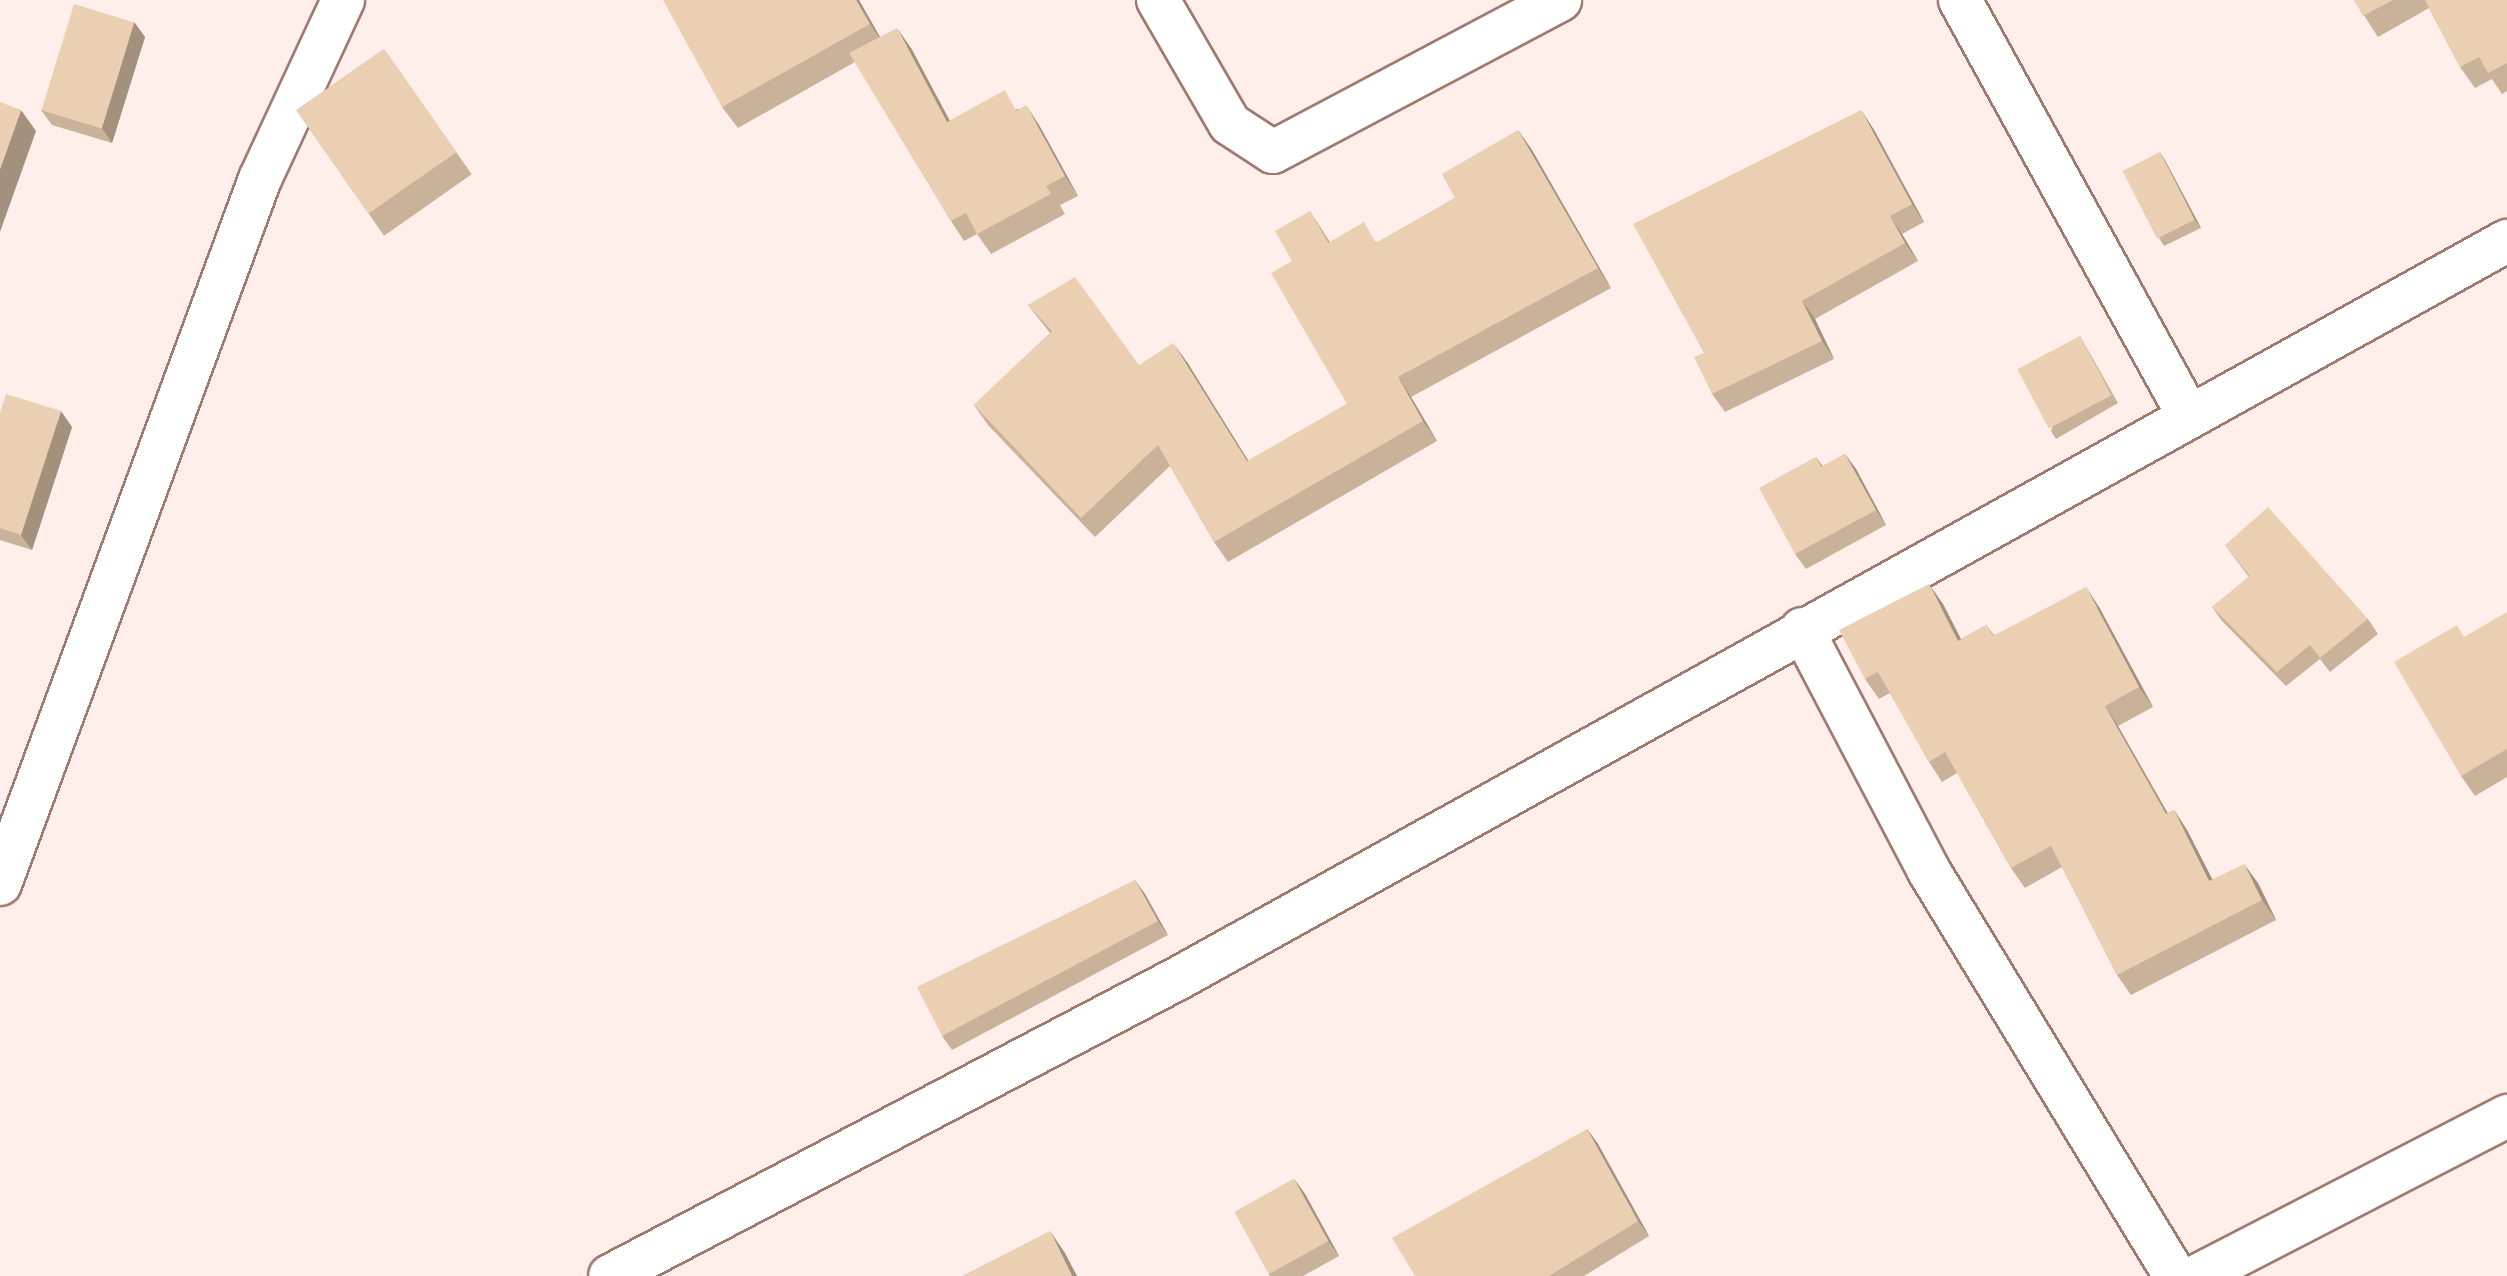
<!DOCTYPE html>
<style>
body{margin:0}
#map{position:relative;width:2507px;height:1276px;overflow:hidden;background:#ffeee9;font-family:Inter,sans-serif}
div>[style]{position:absolute}
.roads{filter:drop-shadow(2px 0 #9e796e) drop-shadow(-2px 0 #9e796e) drop-shadow(0 2px #9e796e) drop-shadow(0 -2px #9e796e)}
.minor>*{height:42px;margin:-21px;padding:0 21px;transform-origin:21px;border-radius:21px;background:#fff}
.wall>*{inset:0;background:#c9b299;transform-origin:0 0}
.shaded-wall>*{inset:0;background:#a4917d}
.building>*{inset:0;background:#eacfb2;transform-origin:0 0}
span{translate:-50% -50%;white-space:nowrap;text-align:center;line-height:1.15;-webkit-text-stroke:10px #fff;paint-order:stroke}
</style>
<div id="map">
<div class="roads">
<div class="minor">
<div style="left:1158px;top:0;width:143px;rotate:59.9deg"></div>
<div style="left:1230px;top:124px;width:51px;rotate:33.1deg"></div>
<div style="left:1273px;top:152px;width:325px;rotate:-27.9deg"></div>
<div style="left:1960px;top:0;width:476px;rotate:61.2deg"></div>
<div style="left:1802px;top:629px;width:273px;rotate:62.3deg"></div>
<div style="left:1929px;top:871px;width:474px;rotate:58.7deg"></div>
<div style="left:0;top:884px;width:751px;rotate:-69.76deg"></div>
<div style="left:260px;top:179px;width:197px;rotate:-65.1deg"></div>
<div style="left:610px;top:1276px;width:640px;rotate:-27.65deg"></div>
<div style="left:1177px;top:979px;width:1521px;rotate:-29.03deg"></div>
<div style="left:2197px;top:1276px;width:349px;rotate:-27.3deg"></div>
</div>
</div>
<div class="wall">
<div style="clip-path:polygon(859px 0,880px 37px,911px 48px,950px 121px,1018px 109px,1039px 125px,1078px 196px,1060px 205px,1065px 214px,991px 254px,977px 234px,964px 241px,951px 221px,855px 62px,738px 128px,722px 107px)"></div>
<div style="clip-path:polygon(2354px 0,2507px 0,2507px 91px,2502px 94px,2492px 79px,2475px 88px,2460px 67px,2429px 8px,2378px 37px)"></div>
<div style="clip-path:polygon(134px 22px,145px 37px,112px 143px,52px 125px,41px 110px)"></div>
<div style="left:384px;top:49px;width:153px;height:107px;rotate:55deg"></div>
<div style="clip-path:polygon(1873px 128px,1924px 222px,1902px 234px,1918px 261px,1815px 319px,1834px 359px,1725px 412px,1712px 394px,1704px 353px)"></div>
<div style="clip-path:polygon(1518px 130px,1532px 150px,1611px 288px,1411px 397px,1437px 441px,1228px 562px,1214px 542px,1170px 466px,1095px 537px,988px 425px,974px 405px,1050px 333px,1028px 305px,1139px 365px,1187px 362px,1248px 461px,1347px 404px,1292px 261px,1310px 211px,1330px 242px,1378px 242px,1455px 198px)"></div>
<div style="clip-path:polygon(2160px 152px,2201px 228px,2164px 246px,2159px 238px)"></div>
<div style="clip-path:polygon(2080px 336px,2118px 403px,2056px 439px,2051px 431px)"></div>
<div style="clip-path:polygon(0 413px,72px 427px,32px 550px,0 540px)"></div>
<div style="clip-path:polygon(1845px 454px,1856px 469px,1886px 525px,1806px 569px,1795px 554px,1816px 457px,1823px 466px)"></div>
<div style="clip-path:polygon(2225px 545px,2368px 619px,2378px 634px,2330px 672px,2320px 659px,2286px 686px,2222px 621px,2212px 607px,2249px 577px)"></div>
<div style="clip-path:polygon(1943px 604px,1961px 639px,1986px 625px,1994px 635px,2099px 607px,2153px 707px,2118px 726px,2168px 813px,2174px 810px,2187px 830px,2212px 879px,2258px 883px,2276px 920px,2131px 995px,2117px 975px,2062px 867px,2025px 888px,2011px 868px,1957px 773px,1942px 782px,1929px 762px,1890px 693px,1879px 699px,1865px 679px)"></div>
<div style="clip-path:polygon(2507px 612px,2507px 777px,2475px 796px,2461px 776px)"></div>
<div style="clip-path:polygon(1135px 880px,1168px 935px,952px 1050px,942px 1036px)"></div>
<div style="clip-path:polygon(1587px 1129px,1598px 1144px,1649px 1236px,1584px 1276px,1415px 1276px)"></div>
<div style="clip-path:polygon(1294px 1179px,1305px 1194px,1339px 1256px,1303px 1276px,1270px 1276px,1235px 1212px)"></div>
</div>
<div class="shaded-wall">
<div style="clip-path:polygon(856px 0,859px 0,885px 46px,870px 24px)"></div>
<div style="clip-path:polygon(134px 22px,145px 37px,112px 143px,102px 128px)"></div>
<div style="clip-path:polygon(897px 28px,911px 48px,961px 142px,947px 122px)"></div>
<div style="clip-path:polygon(1026px 105px,1039px 125px,1078px 196px,1065px 176px)"></div>
<div style="clip-path:polygon(21px 110px,36px 131px,0 232px,0 169px)"></div>
<div style="clip-path:polygon(1861px 110px,1873px 128px,1924px 222px,1912px 204px)"></div>
<div style="clip-path:polygon(1518px 130px,1532px 150px,1611px 288px,1598px 268px)"></div>
<div style="clip-path:polygon(2160px 152px,2165px 160px,2201px 228px,2195px 220px)"></div>
<div style="clip-path:polygon(1890px 216px,1902px 234px,1918px 261px,1905px 243px)"></div>
<div style="clip-path:polygon(1802px 301px,1815px 319px,1834px 359px,1822px 341px)"></div>
<div style="clip-path:polygon(1173px 343px,1187px 362px,1261px 481px,1247px 461px)"></div>
<div style="clip-path:polygon(1398px 377px,1411px 397px,1437px 441px,1423px 421px)"></div>
<div style="clip-path:polygon(61px 411px,72px 427px,32px 550px,21px 535px)"></div>
<div style="clip-path:polygon(1845px 454px,1856px 469px,1886px 525px,1876px 510px)"></div>
<div style="clip-path:polygon(1929px 584px,1943px 604px,1972px 661px,1958px 641px)"></div>
<div style="clip-path:polygon(2086px 587px,2099px 607px,2153px 707px,2139px 687px)"></div>
<div style="clip-path:polygon(2105px 706px,2118px 726px,2179px 834px,2166px 814px)"></div>
<div style="clip-path:polygon(2174px 810px,2187px 830px,2223px 900px,2209px 881px)"></div>
<div style="clip-path:polygon(2244px 864px,2258px 883px,2276px 920px,2262px 900px)"></div>
<div style="clip-path:polygon(1135px 880px,1145px 894px,1168px 935px,1158px 921px)"></div>
<div style="clip-path:polygon(1587px 1129px,1598px 1144px,1649px 1236px,1638px 1221px)"></div>
<div style="clip-path:polygon(1294px 1179px,1305px 1194px,1339px 1256px,1328px 1241px)"></div>
<div style="clip-path:polygon(1050px 1231px,1065px 1253px,1077px 1276px,1072px 1276px)"></div>
</div>
<div class="building">
<div style="clip-path:polygon(663px 0,856px 0,870px 24px,722px 107px)"></div>
<div style="clip-path:polygon(2354px 0,2393px 0,2363px 16px)"></div>
<div style="clip-path:polygon(2425px 0,2507px 0,2507px 63px,2488px 73px,2479px 57px,2460px 67px)"></div>
<div style="left:74px;top:4px;width:63px;height:111px;rotate:17deg"></div>
<div style="clip-path:polygon(897px 28px,947px 122px,1005px 90px,1016px 111px,1026px 105px,1065px 176px,1046px 186px,1051px 194px,977px 234px,966px 213px,951px 221px,849px 53px)"></div>
<div style="left:384px;top:49px;width:126px;height:107px;rotate:55deg"></div>
<div style="clip-path:polygon(0 102px,21px 110px,0 169px)"></div>
<div style="clip-path:polygon(1861px 110px,1912px 204px,1890px 216px,1905px 243px,1802px 301px,1822px 341px,1712px 394px,1694px 357px,1704px 353px,1633px 224px)"></div>
<div style="clip-path:polygon(1518px 130px,1598px 268px,1398px 377px,1423px 421px,1214px 542px,1158px 445px,1081px 518px,974px 405px,1052px 331px,1028px 305px,1075px 277px,1139px 365px,1173px 343px,1247px 461px,1347px 404px,1271px 273px,1292px 261px,1275px 231px,1310px 211px,1328px 243px,1364px 222px,1376px 243px,1455px 198px,1442px 174px)"></div>
<div style="left:2160px;top:152px;width:76px;height:42px;rotate:63deg"></div>
<div style="left:2080px;top:336px;width:67px;height:71px;rotate:62deg"></div>
<div style="clip-path:polygon(6px 394px,61px 411px,21px 535px,0 528px,0 413px)"></div>
<div style="clip-path:polygon(1845px 454px,1876px 510px,1795px 554px,1759px 488px,1816px 457px,1821px 467px)"></div>
<div style="clip-path:polygon(2268px 507px,2368px 619px,2320px 658px,2310px 645px,2277px 672px,2212px 607px,2250px 576px,2225px 545px)"></div>
<div style="clip-path:polygon(1929px 584px,1958px 641px,1986px 625px,1993px 636px,2086px 587px,2139px 687px,2105px 706px,2166px 814px,2174px 810px,2209px 881px,2244px 864px,2262px 900px,2117px 975px,2051px 846px,2011px 868px,1945px 752px,1929px 762px,1878px 672px,1865px 679px,1839px 630px)"></div>
<div style="clip-path:polygon(2507px 612px,2507px 749px,2461px 776px,2394px 662px,2457px 625px,2464px 637px)"></div>
<div style="clip-path:polygon(1135px 880px,1158px 921px,942px 1036px,917px 987px)"></div>
<div style="clip-path:polygon(1587px 1129px,1638px 1221px,1549px 1276px,1415px 1276px,1392px 1238px)"></div>
<div style="left:1294px;top:1179px;width:71px;height:68px;rotate:61deg"></div>
<div style="clip-path:polygon(1050px 1231px,1072px 1276px,962px 1276px)"></div>
</div>
</div>
